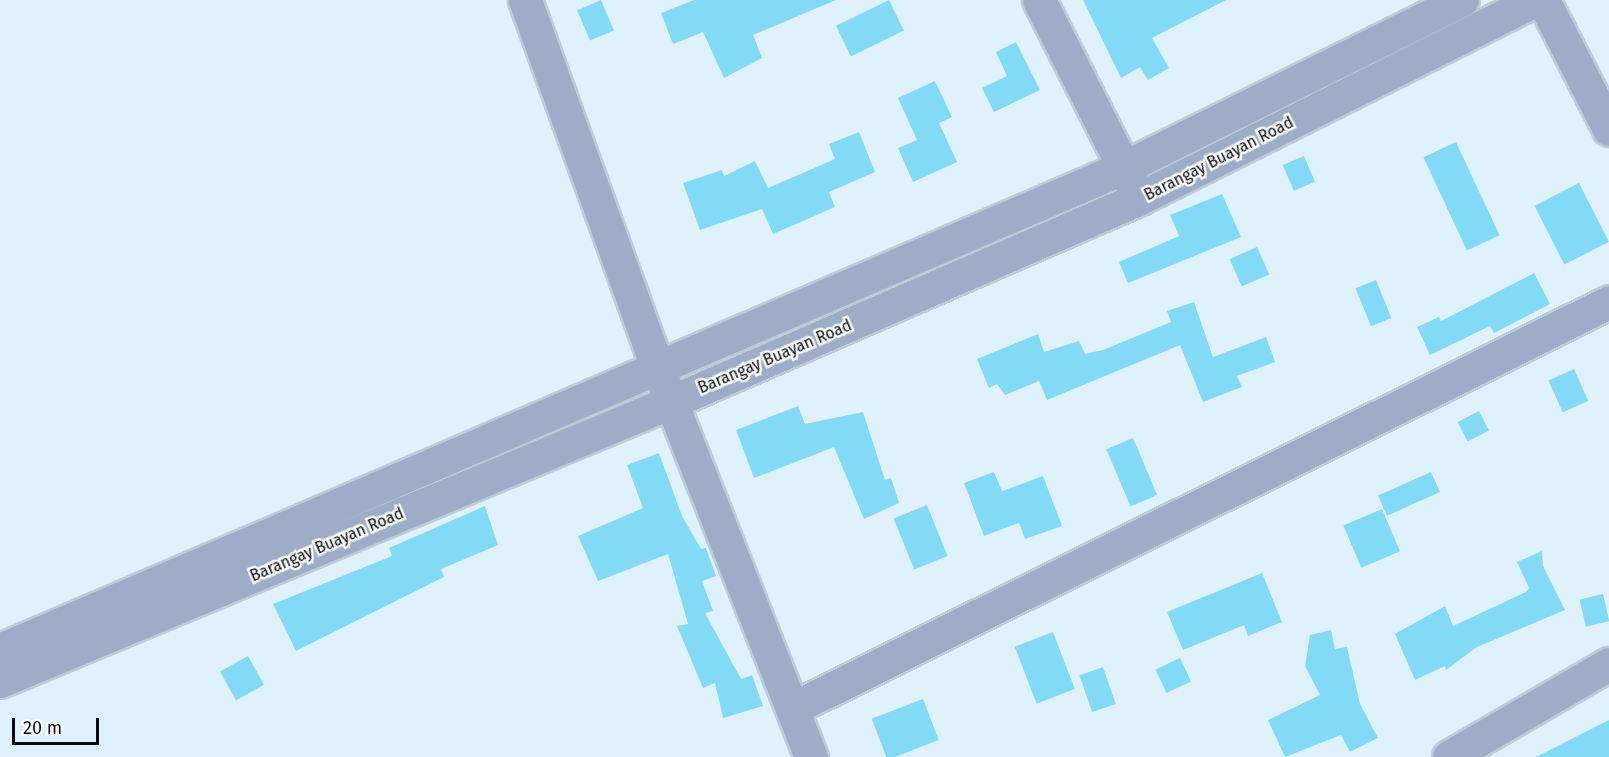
<!DOCTYPE html>
<style>
body{margin:0}
#map{position:relative;width:1609px;height:757px;overflow:hidden;background:#e0f1fe;font-family:"Fira Sans",sans-serif}
div>[style]{position:absolute}
.building>*{inset:0;background:#82daf6;transform-origin:0 0}
.roads{filter:drop-shadow(2px 0 #bdccd8) drop-shadow(-2px 0 #bdccd8) drop-shadow(0 2px #bdccd8) drop-shadow(0 -2px #bdccd8)}
.minor>*{height:33px;margin:-16.5px;padding:0 16.5px;transform-origin:16.5px;border-radius:16.5px;background:#9dadc7}
span{translate:-50% -50%;white-space:nowrap;text-align:center;line-height:1.15;-webkit-text-stroke:5px #fcfcfc;paint-order:stroke}
.street-label{font-size:16px;color:#060c12}
.scale{position:absolute;left:12px;top:718px;width:87px;height:27px;box-sizing:border-box;border:3px solid #060c12;border-top:0;padding-left:8px;font-size:18px;line-height:21px;white-space:nowrap;color:#060c12;-webkit-text-stroke:4px #fcfcfc;paint-order:stroke}
</style>
<div id="map">
<div class="building">
<div style="left:601px;top:0;width:33px;height:26px;rotate:67deg"></div>
<div style="clip-path:polygon(694px 0,836px 0,753px 35px,762px 58px,724px 78px,703px 32px,673px 44px,661px 13px)"></div>
<div style="left:889px;top:0;width:34px;height:59px;rotate:64deg"></div>
<div style="clip-path:polygon(1083px 0,1226px 0,1152px 38px,1169px 68px,1148px 80px,1140px 67px,1121px 78px)"></div>
<div style="clip-path:polygon(1016px 42px,1040px 90px,994px 112px,982px 88px,1007px 76px,996px 52px)"></div>
<div style="clip-path:polygon(935px 81px,952px 117px,939px 123px,957px 162px,913px 182px,898px 148px,917px 140px,898px 98px)"></div>
<div style="clip-path:polygon(859px 132px,875px 172px,829px 192px,835px 207px,773px 234px,762px 209px,700px 230px,683px 183px,722px 170px,724px 176px,755px 161px,768px 188px,835px 159px,829px 144px)"></div>
<div style="left:1456px;top:142px;width:103px;height:36px;rotate:65deg"></div>
<div style="left:1304px;top:156px;width:28px;height:23px;rotate:67deg"></div>
<div style="left:1579px;top:183px;width:66px;height:50px;rotate:63deg"></div>
<div style="clip-path:polygon(1222px 194px,1241px 237px,1128px 283px,1119px 262px,1179px 236px,1170px 215px)"></div>
<div style="left:1257px;top:247px;width:30px;height:30px;rotate:66deg"></div>
<div style="clip-path:polygon(1534px 273px,1550px 304px,1494px 333px,1490px 326px,1430px 355px,1417px 327px,1439px 317px,1441px 321px)"></div>
<div style="left:1376px;top:280px;width:41px;height:22px;rotate:68deg"></div>
<div style="clip-path:polygon(1194px 302px,1213px 357px,1266px 337px,1275px 362px,1237px 376px,1242px 387px,1203px 402px,1180px 345px,1047px 400px,1039px 381px,1005px 395px,997px 384px,989px 388px,977px 359px,1038px 334px,1044px 352px,1079px 341px,1085px 354px,1103px 350px,1171px 322px,1167px 311px)"></div>
<div style="left:1574px;top:369px;width:35px;height:28px;rotate:66deg"></div>
<div style="clip-path:polygon(798px 406px,805px 424px,863px 412px,885px 480px,891px 478px,899px 503px,864px 519px,834px 447px,754px 478px,736px 430px)"></div>
<div style="left:1479px;top:411px;width:22px;height:24px;rotate:63deg"></div>
<div style="left:1133px;top:438px;width:62px;height:29px;rotate:67deg"></div>
<div style="clip-path:polygon(659px 453px,682px 516px,701px 549px,706px 548px,716px 576px,702px 581px,713px 611px,705px 613px,741px 679px,752px 675px,763px 706px,723px 718px,715px 683px,703px 688px,677px 626px,688px 624px,668px 554px,598px 581px,578px 536px,643px 508px,627px 465px)"></div>
<div style="clip-path:polygon(994px 472px,1002px 491px,1043px 476px,1062px 526px,1025px 539px,1019px 523px,984px 536px,964px 483px)"></div>
<div style="left:1431px;top:472px;width:22px;height:58px;rotate:66deg"></div>
<div style="left:927px;top:505px;width:55px;height:36px;rotate:68deg"></div>
<div style="clip-path:polygon(485px 506px,498px 545px,441px 569px,444px 577px,296px 651px,273px 604px,392px 556px,389px 548px)"></div>
<div style="left:1382px;top:509px;width:46px;height:42px;rotate:67deg"></div>
<div style="clip-path:polygon(1542px 551px,1543px 566px,1565px 610px,1477px 647px,1446px 670px,1445px 666px,1415px 680px,1395px 634px,1445px 606px,1453px 626px,1526px 592px,1529px 588px,1517px 562px)"></div>
<div style="clip-path:polygon(1262px 573px,1282px 622px,1248px 636px,1244px 625px,1183px 650px,1167px 612px)"></div>
<div style="left:1603px;top:594px;width:28px;height:24px;rotate:77deg"></div>
<div style="clip-path:polygon(1331px 630px,1335px 649px,1347px 647px,1360px 704px,1378px 738px,1350px 752px,1341px 735px,1285px 757px,1268px 720px,1320px 695px,1305px 666px,1310px 635px)"></div>
<div style="left:1053px;top:632px;width:61px;height:41px;rotate:69deg"></div>
<div style="left:248px;top:656px;width:33px;height:32px;rotate:61deg"></div>
<div style="left:1180px;top:658px;width:26px;height:27px;rotate:65deg"></div>
<div style="left:1103px;top:667px;width:39px;height:25px;rotate:71deg"></div>
<div style="left:923px;top:699px;width:44px;height:55px;rotate:69deg"></div>
<div style="clip-path:polygon(1609px 720px,1609px 757px,1536px 757px)"></div>
</div>
<div class="roads">
<div class="minor">
<div style="left:525px;top:0;width:389px;rotate:70.2deg"></div>
<div style="left:657px;top:366px;width:420px;rotate:68.5deg"></div>
<div style="left:1039px;top:0;width:208px;rotate:63.2deg"></div>
<div style="left:1543px;top:0;width:145px;rotate:62.9deg"></div>
<div style="left:0;top:650px;width:1224px;rotate:-23.24deg"></div>
<div style="left:1125px;top:167px;width:376px;rotate:-26.4deg"></div>
<div style="left:0;top:681px;width:727px;rotate:-22.58deg"></div>
<div style="left:671px;top:402px;width:509px;rotate:-23.49deg"></div>
<div style="left:1138px;top:199px;width:444px;rotate:-26.6deg"></div>
<div style="left:793px;top:708px;width:911px;rotate:-26.45deg"></div>
<div style="left:1449px;top:757px;width:185px;rotate:-30.2deg"></div>
</div>
</div>
<div class="street-label">
<span style="left:1219px;top:159px;rotate:-27deg">Barangay Buayan Road</span>
<span style="left:775px;top:357px;rotate:-23deg">Barangay Buayan Road</span>
<span style="left:327px;top:545px;rotate:-23deg">Barangay Buayan Road</span>
</div>
<div class="scale">20 m</div>
</div>
